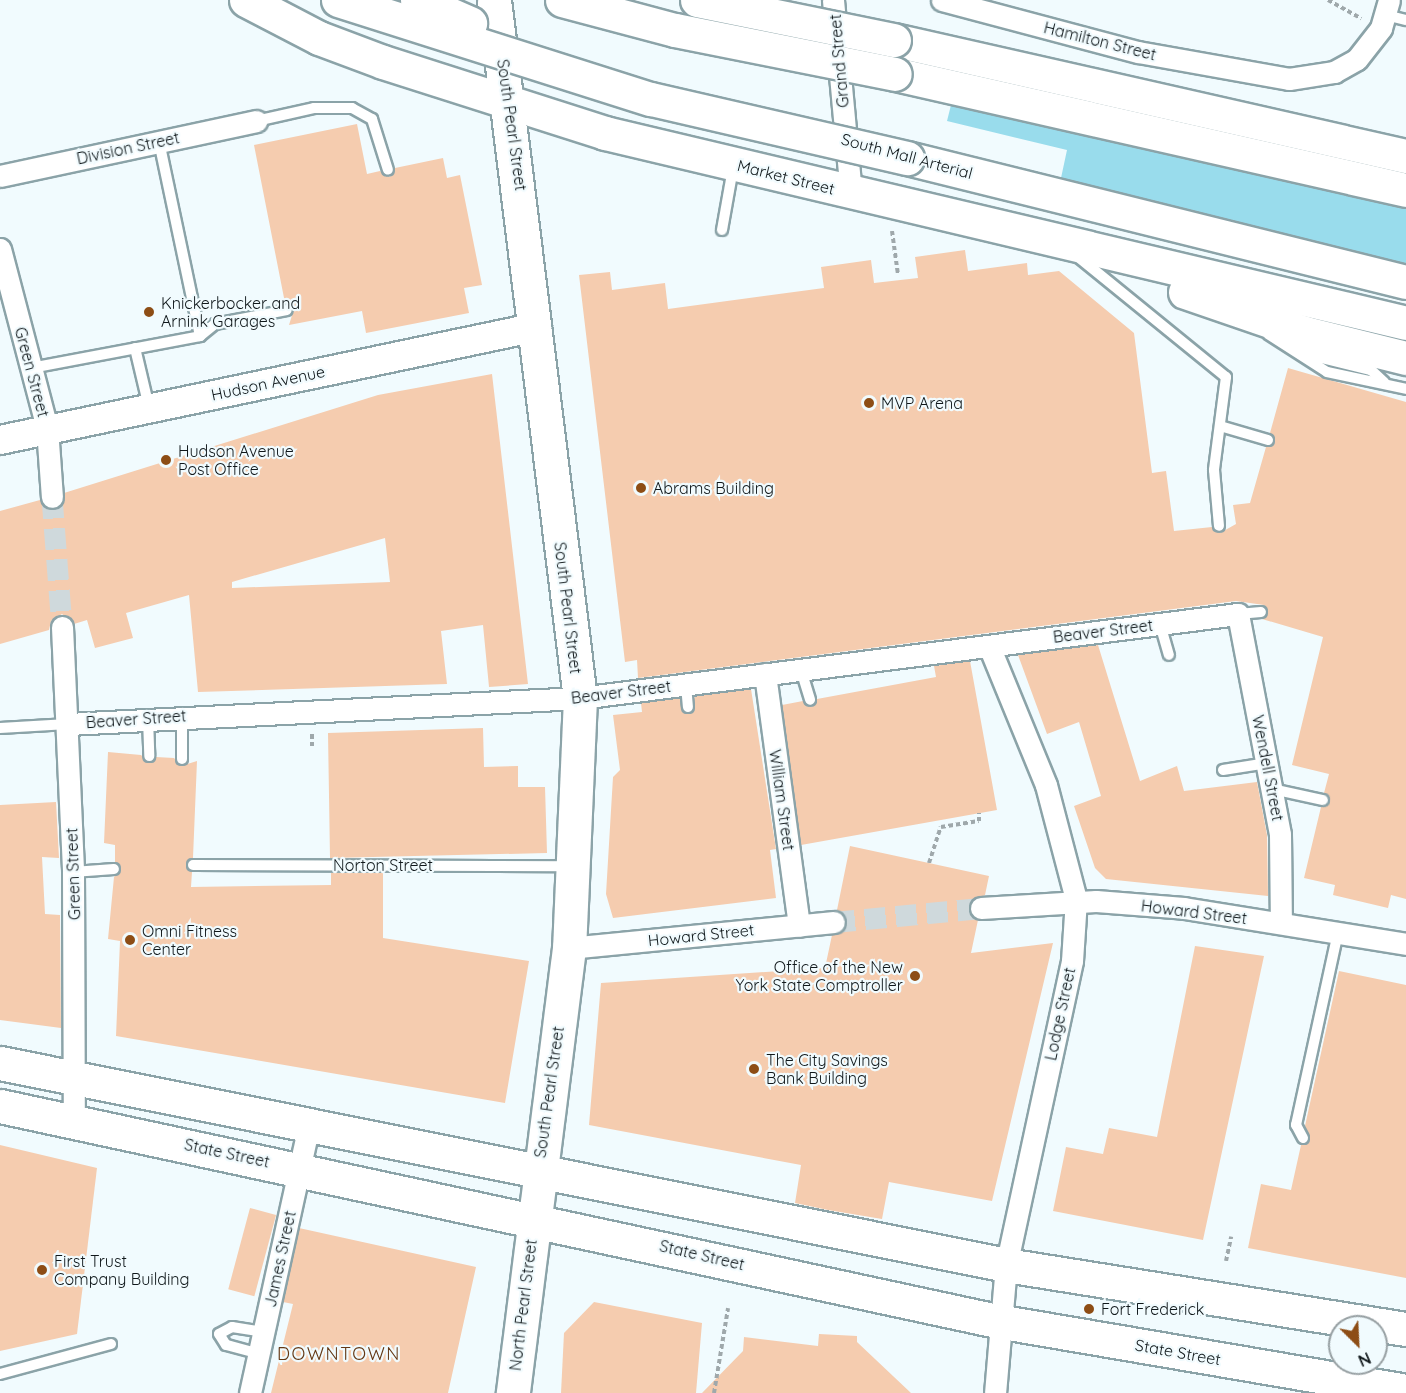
<!DOCTYPE html>
<style>
body{margin:0}
#map{position:relative;width:1406px;height:1393px;overflow:hidden;background:#f1fbfe;font-family:Quicksand,sans-serif}
div>[style]{position:absolute}
.green>*{inset:0;background:#99dcec}
.building>*{inset:0;background:#f5ccaf;transform-origin:0 0}
.street-tunnel>*{height:21px;margin-top:-10.5px;transform-origin:0;background:repeating-linear-gradient(90deg,#cfd9dc 0 21px,transparent 0 31px)}
.path>*{height:4px;margin-top:-2px;transform-origin:0;background:repeating-linear-gradient(90deg,#9fa8ab 0 4.5px,transparent 0 7.5px)}
.roads{filter:drop-shadow(2px 0 #8ba3a8) drop-shadow(-2px 0 #8ba3a8) drop-shadow(0 2px #8ba3a8) drop-shadow(0 -2px #8ba3a8)}
.lane>*{height:10px;margin:-5px;padding:0 5px;transform-origin:5px;border-radius:5px;background:#fff}
.street>*{height:21px;margin:-10.5px;padding:0 10.5px;transform-origin:10.5px;border-radius:10.5px;background:#fff}
.secondary>*{height:28px;margin:-14px;padding:0 14px;transform-origin:14px;border-radius:14px;background:#fff}
.primary>*{height:33px;margin:-16.5px;padding:0 16.5px;transform-origin:16.5px;border-radius:16.5px;background:#fff}
.bridges{filter:drop-shadow(2px 0 #8ba3a8) drop-shadow(-2px 0 #8ba3a8) drop-shadow(0 2px #8ba3a8) drop-shadow(0 -2px #8ba3a8)}
.primary-bridge>*{height:33px;margin:-16.5px;padding:0 16.5px;transform-origin:16.5px;border-radius:16.5px;background:#fff}
.dots>*{width:16px;height:16px;translate:-50% -50%;box-sizing:border-box;border:3px solid #f1fbfe;border-radius:50%}
span{translate:-50% -50%;white-space:nowrap;text-align:center;line-height:1.15;-webkit-text-stroke:4.5px #f1fbfe;paint-order:stroke}
.street-label{font-size:16px;color:#10181b}
.poi-label{font-size:16px;color:#10181b}
.left{translate:0 -50%;text-align:left}
.right{translate:-100% -50%;text-align:right}
.neighbourhood-label{font-size:18px;color:#643713;letter-spacing:1.5px}
.north{position:absolute;left:1328px;top:1315px;width:60px;height:60px;box-sizing:border-box;background:#f1fbfe;border:2px solid #97a0a3;border-radius:50%;rotate:156deg;font-size:16px;font-weight:700;line-height:24px;text-align:center;color:#10181b}
.north::after{content:'';display:block;margin:auto;width:21px;height:27px;background:#8d4d15;clip-path:polygon(50% 0,100% 100%,50% 72%,0 100%)}
</style>
<div id="map">
<div class="green">
<div style="clip-path:polygon(952px 101px,1406px 202px,1406px 266px,1061px 178px,1067px 150px,947px 121px)"></div>
</div>
<div class="building">
<div style="clip-path:polygon(357px 124px,367px 174px,380px 171px,390px 177px,395px 168px,443px 158px,447px 178px,460px 175px,482px 285px,464px 288px,469px 313px,366px 333px,362px 311px,289px 325px,294px 309px,285px 303px,254px 145px)"></div>
<div style="clip-path:polygon(965px 250px,968px 271px,1027px 263px,1028px 275px,1059px 271px,1134px 333px,1152px 473px,1166px 471px,1174px 531px,1212px 527px,1220px 533px,1236px 524px,1233px 505px,1250px 503px,1266px 447px,1275px 443px,1270px 433px,1288px 368px,1406px 402px,1406px 899px,1391px 895px,1388px 908px,1333px 895px,1335px 885px,1304px 878px,1321px 807px,1330px 802px,1324px 793px,1329px 774px,1292px 765px,1323px 637px,1262px 619px,1268px 612px,1264px 605px,1236px 601px,638px 678px,637px 660px,625px 662px,579px 275px,610px 272px,612px 290px,665px 283px,668px 309px,824px 288px,821px 267px,871px 260px,874px 283px,918px 278px,915px 257px)"></div>
<div style="clip-path:polygon(evenodd,492px 374px,528px 684px,489px 687px,483px 625px,441px 631px,447px 684px,198px 692px,189px 595px,126px 613px,133px 638px,95px 648px,87px 620px,74px 624px,62px 614px,51px 621px,49px 630px,0 644px,0 511px,40px 500px,53px 510px,63px 503px,64px 493px,378px 395px,492px 374px,385px 538px,390px 582px,232px 588px,232px 582px,385px 538px)"></div>
<div style="clip-path:polygon(1098px 645px,1140px 781px,1177px 766px,1184px 791px,1257px 782px,1267px 835px,1268px 896px,1106px 879px,1095px 868px,1074px 806px,1101px 796px,1079px 722px,1047px 734px,1018px 655px)"></div>
<div style="clip-path:polygon(970px 661px,997px 810px,801px 845px,782px 705px,803px 701px,812px 707px,817px 699px,936px 677px,934px 666px)"></div>
<div style="clip-path:polygon(751px 689px,776px 849px,770px 850px,776px 898px,613px 918px,606px 894px,613px 777px,620px 770px,613px 715px,642px 712px,641px 703px,680px 698px,682px 711px,689px 714px,695px 696px)"></div>
<div style="clip-path:polygon(483px 728px,484px 767px,518px 766px,518px 787px,545px 787px,547px 853px,330px 858px,328px 733px)"></div>
<div style="clip-path:polygon(108px 752px,141px 755px,149px 763px,156px 757px,174px 758px,181px 766px,197px 761px,193px 858px,186px 864px,192px 872px,191px 887px,331px 885px,331px 873px,383px 873px,383px 938px,529px 961px,505px 1103px,116px 1036px,120px 941px,108px 939px,114px 877px,121px 869px,115px 862px,115px 845px,104px 843px)"></div>
<div style="clip-path:polygon(56px 802px,59px 858px,42px 857px,45px 914px,60px 915px,61px 1028px,0 1020px,0 805px)"></div>
<div style="clip-path:polygon(850px 846px,989px 876px,985px 895px,969px 903px,970px 915px,978px 920px,971px 953px,1053px 943px,992px 1201px,889px 1182px,882px 1219px,828px 1210px,795px 1203px,801px 1165px,589px 1125px,601px 983px,825px 968px,832px 935px,846px 927px,845px 915px,837px 910px)"></div>
<div style="clip-path:polygon(1195px 946px,1264px 956px,1203px 1240px,1053px 1211px,1066px 1147px,1103px 1154px,1109px 1128px,1157px 1137px)"></div>
<div style="clip-path:polygon(1339px 971px,1406px 985px,1406px 1278px,1248px 1248px,1261px 1184px,1291px 1190px,1301px 1145px,1310px 1141px,1305px 1126px)"></div>
<div style="clip-path:polygon(0 1145px,97px 1168px,77px 1334px,0 1351px)"></div>
<div style="left:250px;top:1208px;width:27px;height:84px;rotate:15deg"></div>
<div style="clip-path:polygon(299px 1228px,476px 1267px,448px 1393px,271px 1393px,293px 1304px,283px 1302px)"></div>
<div style="clip-path:polygon(594px 1302px,702px 1323px,696px 1393px,561px 1393px,564px 1333px)"></div>
<div style="clip-path:polygon(819px 1334px,857px 1336px,857px 1342px,911px 1393px,702px 1393px,743px 1351px,744px 1337px,818px 1346px)"></div>
</div>
<div class="street-tunnel">
<div style="left:52px;top:497px;width:130px;rotate:85.6deg"></div>
<div style="left:834px;top:922px;width:148px;rotate:-5.4deg"></div>
</div>
<div class="path">
<div style="left:1328px;top:0;width:38px;rotate:29deg"></div>
<div style="left:892px;top:231px;width:44px;rotate:82.2deg"></div>
<div style="left:312px;top:734px;width:15px;rotate:90deg"></div>
<div style="left:929px;top:863px;width:38px;rotate:-72deg"></div>
<div style="left:941px;top:827px;width:38px;rotate:-9deg"></div>
<div style="left:979px;top:821px;width:8px;rotate:-90deg"></div>
<div style="left:1226px;top:1261px;width:25px;rotate:-78deg"></div>
<div style="left:714px;top:1393px;width:86px;rotate:-80.6deg"></div>
</div>
<div class="roads">
<div class="lane">
<div style="left:1386px;top:15px;width:21px;rotate:14deg"></div>
<div style="left:256px;top:121px;width:59px;rotate:-12.6deg"></div>
<div style="left:314px;top:108px;width:38px"></div>
<div style="left:352px;top:108px;width:23px;rotate:29deg"></div>
<div style="left:372px;top:119px;width:53px;rotate:72.6deg"></div>
<div style="left:722px;top:230px;width:63px;rotate:-79.9deg"></div>
<div style="left:1077px;top:256px;width:192px;rotate:39.1deg"></div>
<div style="left:1226px;top:377px;width:94px;rotate:97.4deg"></div>
<div style="left:1214px;top:470px;width:56px;rotate:84.9deg"></div>
<div style="left:1268px;top:334px;width:70px;rotate:32.8deg"></div>
<div style="left:1327px;top:372px;width:81px;rotate:12.1deg"></div>
<div style="left:200px;top:336px;width:19px;rotate:-39deg"></div>
<div style="left:215px;top:324px;width:73px;rotate:-11deg"></div>
<div style="left:135px;top:348px;width:61px;rotate:76.7deg"></div>
<div style="left:1301px;top:353px;width:72px;rotate:13.7deg"></div>
<div style="left:1371px;top:370px;width:18px;rotate:43deg"></div>
<div style="left:31px;top:368px;width:172px;rotate:-10.7deg"></div>
<div style="left:200px;top:336px;width:198px;rotate:-101.9deg"></div>
<div style="left:1220px;top:426px;width:50px;rotate:16.3deg"></div>
<div style="left:1238px;top:614px;width:23px;rotate:-5deg"></div>
<div style="left:1160px;top:624px;width:32px;rotate:74deg"></div>
<div style="left:801px;top:670px;width:31px;rotate:73deg"></div>
<div style="left:686px;top:685px;width:22px;rotate:85deg"></div>
<div style="left:148px;top:718px;width:38px;rotate:88deg"></div>
<div style="left:0;top:728px;width:68px;rotate:-3.4deg"></div>
<div style="left:182px;top:759px;width:43px;rotate:-90deg"></div>
<div style="left:1223px;top:770px;width:45px;rotate:-9deg"></div>
<div style="left:1272px;top:789px;width:52px;rotate:12.2deg"></div>
<div style="left:193px;top:865px;width:378px;rotate:0.2deg"></div>
<div style="left:73px;top:872px;width:41px;rotate:-4.2deg"></div>
<div style="left:1303px;top:1138px;width:15px;rotate:-118deg"></div>
<div style="left:1296px;top:1125px;width:197px;rotate:-77.7deg"></div>
<div style="left:260px;top:1354px;width:35px;rotate:-165deg"></div>
<div style="left:226px;top:1345px;width:13px;rotate:-122deg"></div>
<div style="left:219px;top:1334px;width:15px;rotate:-28deg"></div>
<div style="left:232px;top:1327px;width:33px;rotate:9deg"></div>
<div style="left:0;top:1374px;width:115px;rotate:-15.1deg"></div>
</div>
<div class="street">
<div style="left:833px;top:0;width:194px;rotate:84.7deg"></div>
<div style="left:942px;top:0;width:203px;rotate:14.9deg"></div>
<div style="left:1138px;top:52px;width:153px;rotate:10.1deg"></div>
<div style="left:1289px;top:79px;width:46px;rotate:-8.8deg"></div>
<div style="left:1334px;top:72px;width:26px;rotate:-29deg"></div>
<div style="left:1357px;top:59px;width:39px;rotate:-52deg"></div>
<div style="left:1381px;top:28px;width:29px;rotate:-74deg"></div>
<div style="left:0;top:176px;width:262px;rotate:-12.1deg"></div>
<div style="left:0;top:249px;width:185px;rotate:75.3deg"></div>
<div style="left:47px;top:428px;width:69px;rotate:85.9deg"></div>
<div style="left:62px;top:627px;width:245px;rotate:87.4deg"></div>
<div style="left:73px;top:872px;width:250px;rotate:89.8deg"></div>
<div style="left:989px;top:646px;width:150px;rotate:67.7deg"></div>
<div style="left:1046px;top:785px;width:118px;rotate:75.3deg"></div>
<div style="left:1076px;top:899px;width:62px;rotate:93.7deg"></div>
<div style="left:1072px;top:961px;width:311px;rotate:102.2deg"></div>
<div style="left:1006px;top:1265px;width:128px;rotate:94.9deg"></div>
<div style="left:765px;top:674px;width:254px;rotate:82.3deg"></div>
<div style="left:68px;top:724px;width:513px;rotate:-2.91deg"></div>
<div style="left:580px;top:698px;width:663px;rotate:-7.28deg"></div>
<div style="left:1238px;top:614px;width:224px;rotate:79.2deg"></div>
<div style="left:1280px;top:834px;width:89px;rotate:89.4deg"></div>
<div style="left:981px;top:908px;width:115px;rotate:-3.5deg"></div>
<div style="left:1096px;top:901px;width:88px;rotate:4.5deg"></div>
<div style="left:1184px;top:908px;width:225px;rotate:9.2deg"></div>
<div style="left:569px;top:948px;width:266px;rotate:-5.6deg"></div>
<div style="left:250px;top:1393px;width:274px;rotate:-77.6deg"></div>
</div>
<div class="secondary">
<div style="left:0;top:440px;width:549px;rotate:-11.88deg"></div>
</div>
<div class="primary">
<div style="left:246px;top:0;width:82px;rotate:27.5deg"></div>
<div style="left:319px;top:38px;width:68px;rotate:20.6deg"></div>
<div style="left:383px;top:62px;width:233px;rotate:17.7deg"></div>
<div style="left:605px;top:133px;width:823px;rotate:13.34deg"></div>
<div style="left:494px;top:0;width:703px;rotate:82.98deg"></div>
<div style="left:580px;top:698px;width:250px;rotate:92.5deg"></div>
<div style="left:569px;top:948px;width:449px;rotate:97.2deg"></div>
<div style="left:894px;top:40px;width:525px;rotate:12.77deg"></div>
<div style="left:895px;top:74px;width:524px;rotate:12.79deg"></div>
<div style="left:907px;top:158px;width:514px;rotate:13.96deg"></div>
<div style="left:1185px;top:292px;width:127px;rotate:18.9deg"></div>
<div style="left:1305px;top:333px;width:104px;rotate:13.9deg"></div>
<div style="left:0;top:1063px;width:1026px;rotate:11.35deg"></div>
<div style="left:1006px;top:1265px;width:405px;rotate:9.1deg"></div>
<div style="left:0;top:1106px;width:1020px;rotate:12.17deg"></div>
<div style="left:997px;top:1321px;width:415px;rotate:9.7deg"></div>
</div>
</div>
<div class="bridges">
<div class="primary-bridge">
<div style="left:338px;top:0;width:328px;rotate:17.6deg"></div>
<div style="left:651px;top:99px;width:263px;rotate:13deg"></div>
<div style="left:417px;top:0;width:58px;rotate:23.5deg"></div>
<div style="left:562px;top:0;width:117px;rotate:14.9deg"></div>
<div style="left:675px;top:30px;width:224px;rotate:11.3deg"></div>
<div style="left:697px;top:0;width:201px;rotate:11.5deg"></div>
</div>
</div>
<div class="dots">
<div style="left:149px;top:312px;background:#8d4d15"></div>
<div style="left:869px;top:403px;background:#8d4d15"></div>
<div style="left:166px;top:460px;background:#8d4d15"></div>
<div style="left:641px;top:488px;background:#8d4d15"></div>
<div style="left:130px;top:940px;background:#8d4d15"></div>
<div style="left:915px;top:976px;background:#8d4d15"></div>
<div style="left:754px;top:1069px;background:#8d4d15"></div>
<div style="left:42px;top:1270px;background:#8d4d15"></div>
<div style="left:1089px;top:1309px;background:#8d4d15"></div>
</div>
<div class="street-label">
<span style="left:1100px;top:41px;rotate:14deg">Hamilton Street</span>
<span style="left:839px;top:61px;rotate:-95deg">Grand Street</span>
<span style="left:512px;top:125px;rotate:82deg">South Pearl Street</span>
<span style="left:128px;top:148px;rotate:-12deg">Division Street</span>
<span style="left:907px;top:156px;rotate:15deg">South Mall Arterial</span>
<span style="left:786px;top:177px;rotate:14deg">Market Street</span>
<span style="left:32px;top:372px;rotate:75deg">Green Street</span>
<span style="left:268px;top:383px;rotate:-12deg">Hudson Avenue</span>
<span style="left:568px;top:608px;rotate:83deg">South Pearl Street</span>
<span style="left:1103px;top:631px;rotate:-7deg">Beaver Street</span>
<span style="left:621px;top:692px;rotate:-7deg">Beaver Street</span>
<span style="left:136px;top:719px;rotate:-4deg">Beaver Street</span>
<span style="left:1268px;top:768px;rotate:79deg">Wendell Street</span>
<span style="left:782px;top:800px;rotate:82deg">William Street</span>
<span style="left:383px;top:865px">Norton Street</span>
<span style="left:73px;top:874px;rotate:-92deg">Green Street</span>
<span style="left:1194px;top:912px;rotate:7deg">Howard Street</span>
<span style="left:701px;top:935px;rotate:-6deg">Howard Street</span>
<span style="left:1060px;top:1014px;rotate:-78deg">Lodge Street</span>
<span style="left:549px;top:1092px;rotate:-82deg">South Pearl Street</span>
<span style="left:227px;top:1153px;rotate:12deg">State Street</span>
<span style="left:702px;top:1255px;rotate:13deg">State Street</span>
<span style="left:280px;top:1259px;rotate:-78deg">James Street</span>
<span style="left:523px;top:1305px;rotate:-83deg">North Pearl Street</span>
<span style="left:1178px;top:1352px;rotate:10deg">State Street</span>
</div>
<div class="poi-label">
<span class="left" style="left:161px;top:312px">Knickerbocker and<br>Arnink Garages</span>
<span class="left" style="left:881px;top:403px">MVP Arena</span>
<span class="left" style="left:178px;top:460px">Hudson Avenue<br>Post Office</span>
<span class="left" style="left:653px;top:488px">Abrams Building</span>
<span class="left" style="left:142px;top:940px">Omni Fitness<br>Center</span>
<span class="right" style="left:903px;top:976px">Office of the New<br>York State Comptroller</span>
<span class="left" style="left:766px;top:1069px">The City Savings<br>Bank Building</span>
<span class="left" style="left:54px;top:1270px">First Trust<br>Company Building</span>
<span class="left" style="left:1101px;top:1309px">Fort Frederick</span>
</div>
<div class="neighbourhood-label">
<span style="left:339px;top:1354px">DOWNTOWN</span>
</div>
<div class="north">N</div>
</div>
